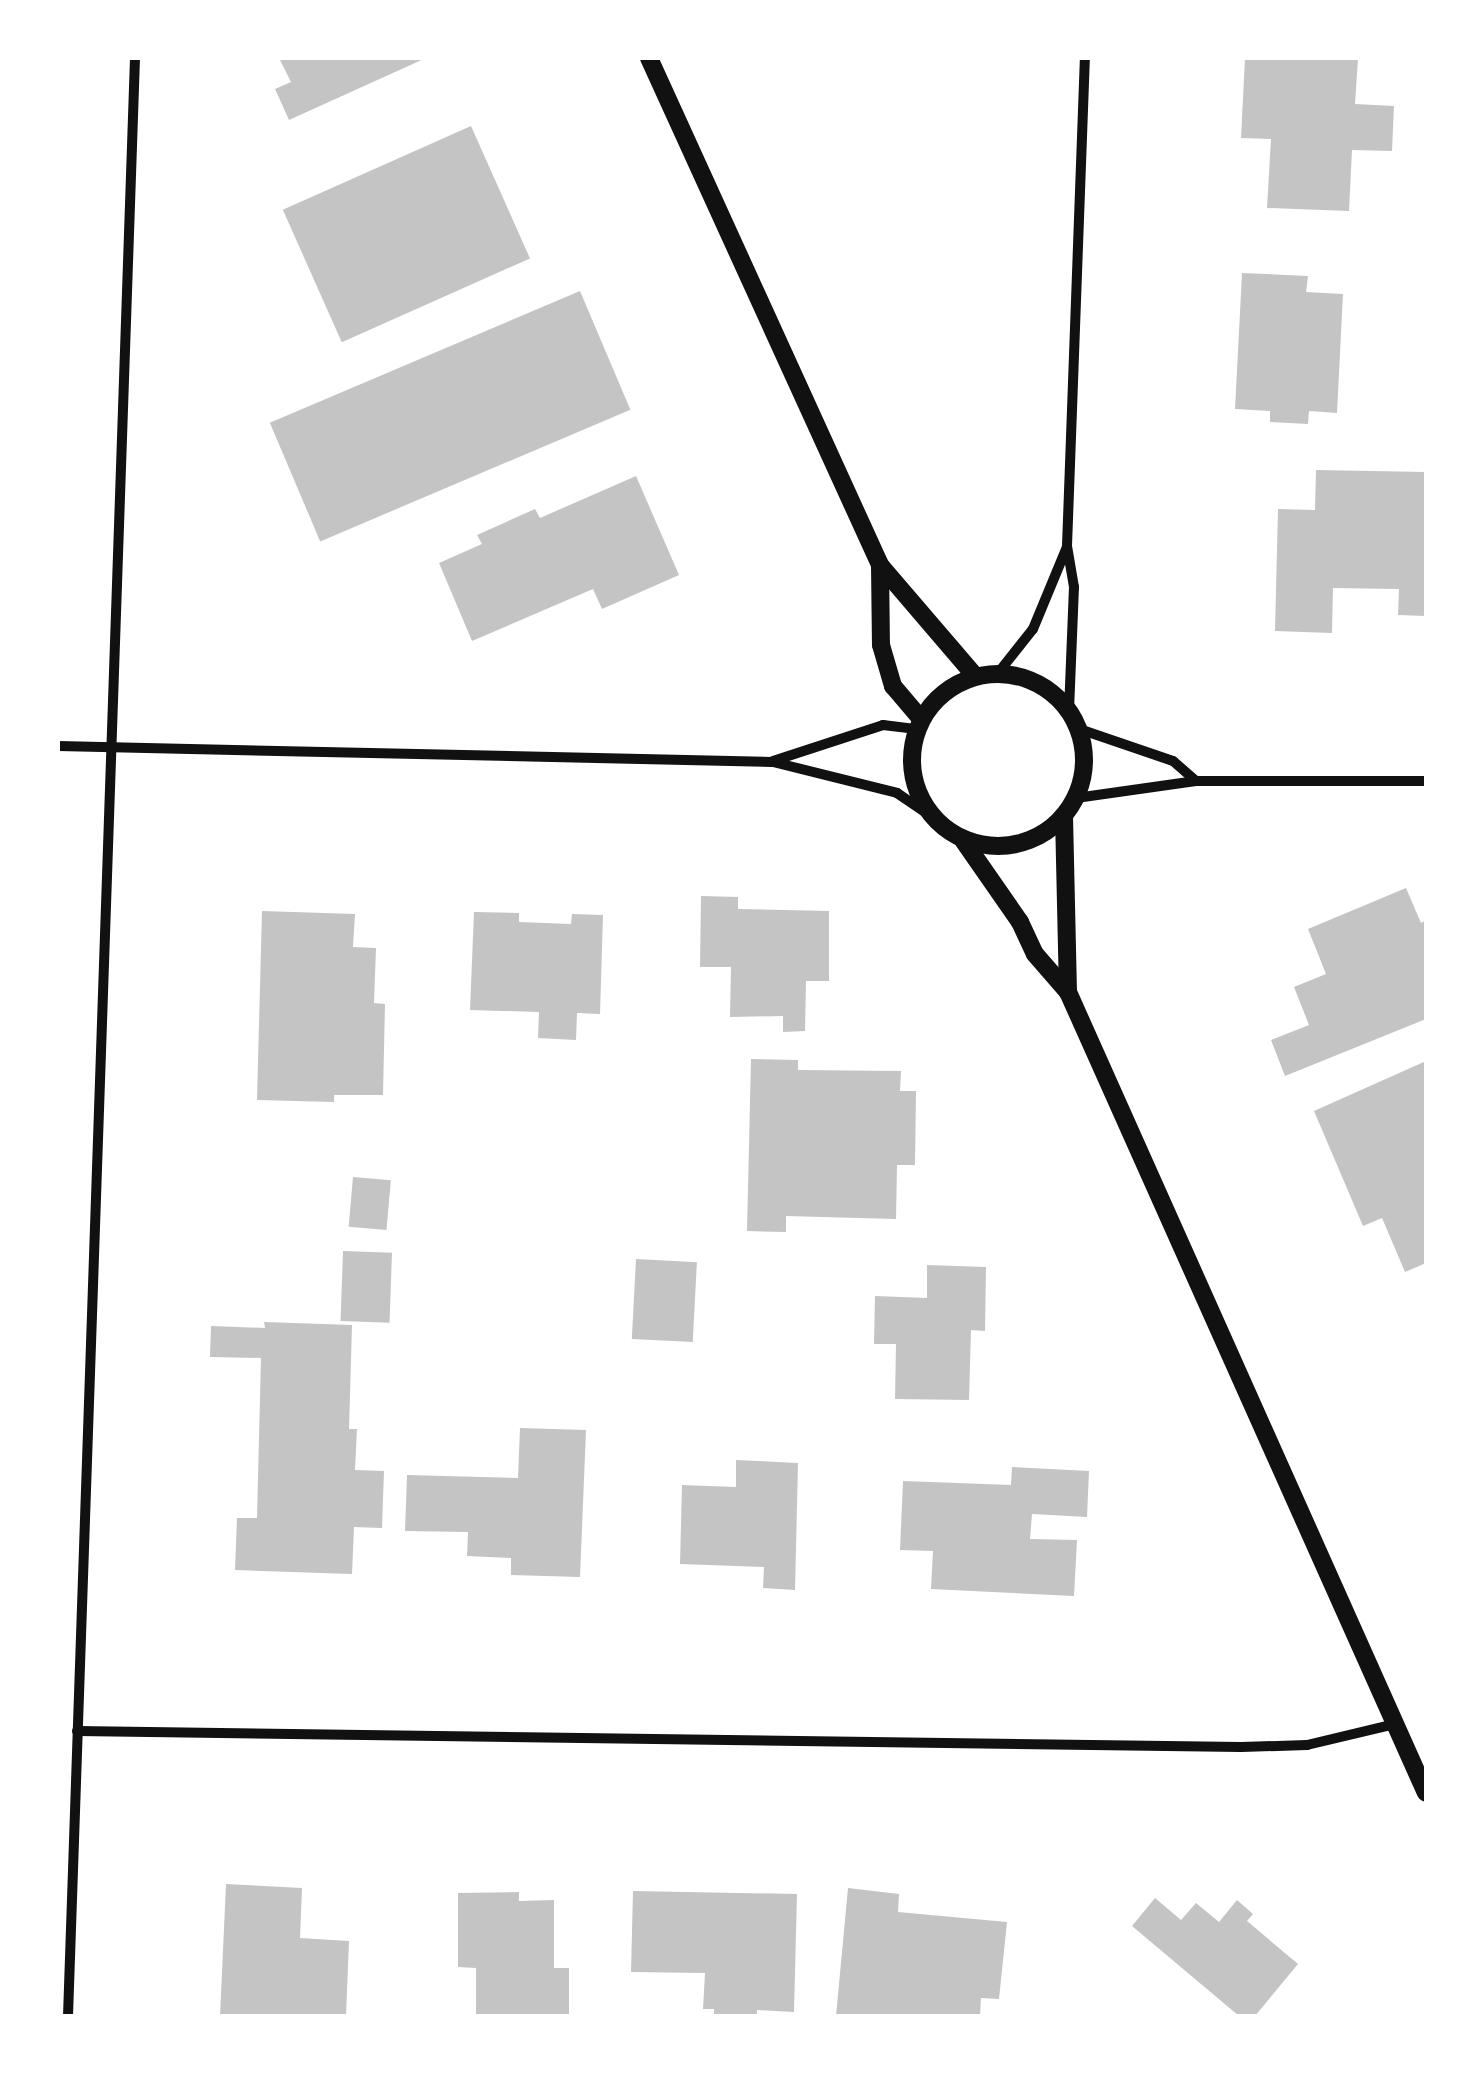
<!DOCTYPE html>
<style>
body{margin:0}
#map{position:relative;width:1484px;height:2074px;overflow:hidden;background:#fff;font-family:"Asap Condensed",sans-serif}
div>[style]{position:absolute}
.building>*{inset:0;background:#c4c4c4;transform-origin:0 0}
.minor>*{height:10px;margin:-5px;padding:0 5px;transform-origin:5px;border-radius:5px;background:#111}
.tertiary>*{height:18px;margin:-9px;padding:0 9px;transform-origin:9px;border-radius:9px;background:#111}
.tertiary>.ring{margin:-9px;padding:0;box-sizing:content-box;background:none;border:18px solid #111;border-radius:50%}
span{translate:-50% -50%;white-space:nowrap;text-align:center;line-height:1.15;-webkit-text-stroke:8px #fff;paint-order:stroke}
.frame{position:absolute;inset:0;border:60px solid #fff;pointer-events:none}
</style>
<div id="map">
<div class="building">
<div style="clip-path:polygon(279px 58px,426px 58px,289px 120px,275px 89px,291px 82px)"></div>
<div style="clip-path:polygon(1245px 58px,1358px 59px,1355px 104px,1394px 106px,1392px 151px,1352px 150px,1349px 211px,1267px 208px,1271px 139px,1241px 138px)"></div>
<div style="left:471px;top:126px;width:145px;height:206px;rotate:66deg"></div>
<div style="clip-path:polygon(1242px 273px,1308px 276px,1306px 292px,1343px 294px,1337px 413px,1309px 411px,1308px 424px,1270px 422px,1270px 411px,1235px 409px)"></div>
<div style="left:580px;top:291px;width:129px;height:337px;rotate:67deg"></div>
<div style="clip-path:polygon(1316px 470px,1426px 472px,1426px 616px,1398px 615px,1399px 589px,1333px 588px,1332px 633px,1275px 631px,1278px 509px,1315px 510px)"></div>
<div style="clip-path:polygon(636px 476px,679px 575px,602px 609px,593px 589px,472px 641px,439px 563px,482px 544px,477px 535px,535px 509px,540px 518px)"></div>
<div style="clip-path:polygon(1406px 888px,1421px 923px,1426px 920px,1426px 1019px,1285px 1076px,1271px 1040px,1309px 1025px,1294px 987px,1326px 974px,1308px 929px)"></div>
<div style="clip-path:polygon(701px 896px,738px 897px,738px 909px,829px 911px,829px 981px,806px 981px,805px 1031px,783px 1032px,783px 1016px,730px 1017px,731px 967px,700px 967px)"></div>
<div style="clip-path:polygon(262px 911px,355px 914px,353px 947px,376px 948px,374px 1003px,385px 1004px,383px 1095px,334px 1095px,334px 1102px,257px 1100px)"></div>
<div style="clip-path:polygon(474px 912px,519px 913px,519px 922px,571px 924px,572px 914px,603px 915px,600px 1014px,577px 1013px,576px 1040px,538px 1038px,539px 1012px,470px 1010px)"></div>
<div style="clip-path:polygon(751px 1059px,798px 1060px,798px 1070px,901px 1071px,900px 1091px,916px 1091px,915px 1165px,897px 1165px,896px 1219px,786px 1216px,786px 1232px,747px 1231px)"></div>
<div style="clip-path:polygon(1426px 1061px,1426px 1263px,1405px 1272px,1382px 1218px,1363px 1226px,1314px 1111px)"></div>
<div style="left:353px;top:1177px;width:38px;height:50px;rotate:5deg"></div>
<div style="left:343px;top:1251px;width:49px;height:70px;rotate:2deg"></div>
<div style="left:636px;top:1259px;width:61px;height:80px;rotate:3deg"></div>
<div style="clip-path:polygon(927px 1265px,986px 1267px,985px 1331px,971px 1330px,969px 1400px,895px 1399px,896px 1344px,874px 1344px,875px 1296px,927px 1298px)"></div>
<div style="clip-path:polygon(264px 1322px,352px 1325px,349px 1429px,357px 1429px,355px 1470px,384px 1471px,382px 1528px,354px 1527px,352px 1574px,235px 1570px,237px 1518px,257px 1518px,261px 1358px,210px 1357px,211px 1326px,265px 1328px)"></div>
<div style="clip-path:polygon(520px 1428px,586px 1430px,580px 1577px,511px 1575px,511px 1558px,467px 1556px,468px 1532px,405px 1531px,407px 1475px,518px 1478px)"></div>
<div style="clip-path:polygon(736px 1460px,798px 1463px,795px 1590px,763px 1588px,764px 1567px,680px 1564px,682px 1485px,736px 1487px)"></div>
<div style="clip-path:polygon(1012px 1467px,1089px 1471px,1087px 1517px,1032px 1514px,1030px 1539px,1077px 1540px,1074px 1596px,931px 1589px,933px 1551px,900px 1550px,903px 1481px,1011px 1485px)"></div>
<div style="clip-path:polygon(226px 1884px,302px 1888px,300px 1938px,349px 1941px,346px 2016px,220px 2016px)"></div>
<div style="clip-path:polygon(848px 1888px,899px 1894px,898px 1912px,1007px 1922px,999px 1999px,981px 1998px,980px 2016px,836px 2016px)"></div>
<div style="clip-path:polygon(633px 1891px,797px 1894px,794px 2012px,757px 2010px,757px 2016px,714px 2016px,714px 2009px,703px 2009px,705px 1973px,631px 1972px)"></div>
<div style="clip-path:polygon(519px 1892px,519px 1901px,554px 1900px,554px 1968px,569px 1968px,569px 2016px,476px 2016px,476px 1968px,458px 1967px,458px 1893px)"></div>
<div style="clip-path:polygon(1155px 1898px,1181px 1920px,1196px 1903px,1219px 1922px,1237px 1900px,1253px 1914px,1247px 1921px,1298px 1964px,1255px 2016px,1239px 2016px,1132px 1926px)"></div>
</div>
<div class="minor">
<div style="left:998px;top:673px;width:56px;rotate:-51.5deg"></div>
<div style="left:1033px;top:629px;width:89px;rotate:-67.5deg"></div>
<div style="left:1069px;top:711px;width:124px;rotate:-87.7deg"></div>
<div style="left:1074px;top:587px;width:42px;rotate:-99.7deg"></div>
<div style="left:1067px;top:546px;width:488px;rotate:-87.9deg"></div>
<div style="left:58px;top:746px;width:715px;rotate:1.28deg"></div>
<div style="left:773px;top:762px;width:128px;rotate:14deg"></div>
<div style="left:897px;top:793px;width:42px;rotate:34.4deg"></div>
<div style="left:773px;top:761px;width:116px;rotate:-18.1deg"></div>
<div style="left:883px;top:725px;width:34px;rotate:7deg"></div>
<div style="left:1196px;top:781px;width:230px"></div>
<div style="left:1076px;top:798px;width:121px;rotate:-8.1deg"></div>
<div style="left:1196px;top:781px;width:30px;rotate:-139deg"></div>
<div style="left:1173px;top:761px;width:99px;rotate:-161.2deg"></div>
<div style="left:77px;top:1731px;width:1164px;rotate:0.79deg"></div>
<div style="left:1241px;top:1747px;width:66px;rotate:-1.7deg"></div>
<div style="left:1307px;top:1745px;width:90px;rotate:-13.4deg"></div>
<div style="left:68px;top:2016px;width:1959px;rotate:-88.04deg"></div>
</div>
<div class="tertiary">
<div style="left:649px;top:58px;width:557px;rotate:65.5deg"></div>
<div style="left:880px;top:565px;width:146px;rotate:49.4deg"></div>
<div style="left:880px;top:565px;width:80px;rotate:89.3deg"></div>
<div style="left:881px;top:645px;width:43px;rotate:73.7deg"></div>
<div style="left:893px;top:686px;width:43px;rotate:49.7deg"></div>
<div class="ring" style="left:912px;top:674px;width:154px;height:154px"></div>
<div style="left:1064px;top:816px;width:176px;rotate:88.7deg"></div>
<div style="left:963px;top:840px;width:100px;rotate:55.2deg"></div>
<div style="left:1020px;top:922px;width:35px;rotate:65deg"></div>
<div style="left:1035px;top:954px;width:50px;rotate:49deg"></div>
<div style="left:1068px;top:992px;width:877px;rotate:65.92deg"></div>
</div>
<div class="frame"></div>
</div>
